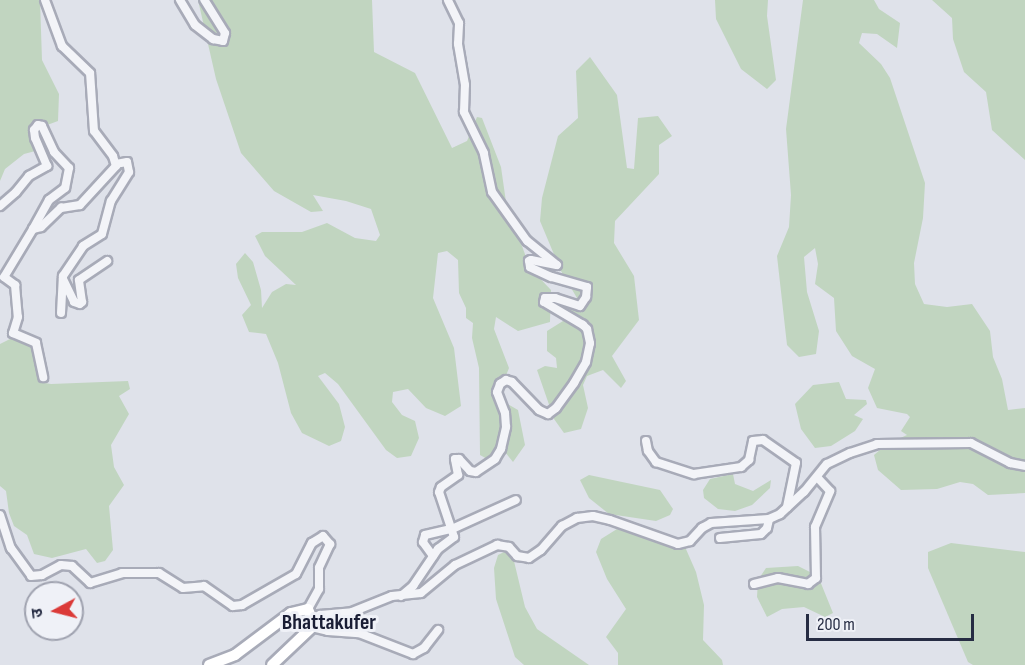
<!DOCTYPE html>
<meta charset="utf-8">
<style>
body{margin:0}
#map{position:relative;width:1025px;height:665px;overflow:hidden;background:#dfe2ea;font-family:"Sofia Sans Condensed","Noto Sans Devanagari",sans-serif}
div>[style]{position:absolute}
.green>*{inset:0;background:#c1d5c0}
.roads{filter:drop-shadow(2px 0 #a8abb8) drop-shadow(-2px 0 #a8abb8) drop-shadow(0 2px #a8abb8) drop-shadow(0 -2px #a8abb8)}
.minor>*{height:8px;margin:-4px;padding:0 4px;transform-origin:4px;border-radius:4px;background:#f3f4f8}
.highway>*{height:10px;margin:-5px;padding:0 5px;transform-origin:5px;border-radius:5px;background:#fff}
span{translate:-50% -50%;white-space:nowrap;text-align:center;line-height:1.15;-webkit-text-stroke:6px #eff1f7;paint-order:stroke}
.quarter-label{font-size:22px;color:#191d34;font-weight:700}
.north{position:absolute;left:24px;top:581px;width:60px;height:60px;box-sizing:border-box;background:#eff1f7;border:2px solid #9fa2af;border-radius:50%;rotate:263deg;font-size:16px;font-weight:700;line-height:24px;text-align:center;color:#262c43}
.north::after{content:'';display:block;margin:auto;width:21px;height:27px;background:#db3a38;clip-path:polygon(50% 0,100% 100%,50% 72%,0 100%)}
.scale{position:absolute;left:806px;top:614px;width:168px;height:27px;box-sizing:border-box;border:3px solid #262c43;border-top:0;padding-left:8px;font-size:18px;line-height:21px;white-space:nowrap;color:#262c43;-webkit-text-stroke:4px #eff1f7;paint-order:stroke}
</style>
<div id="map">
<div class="green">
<div style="clip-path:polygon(0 0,40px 0,42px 60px,59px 94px,58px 121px,39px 128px,39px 150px,24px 154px,5px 169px,0 181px)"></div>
<div style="clip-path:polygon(198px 0,372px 0,374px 52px,415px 73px,452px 148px,467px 141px,477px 117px,482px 118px,501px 167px,506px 202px,530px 268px,551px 290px,550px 322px,518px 331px,496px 317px,494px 329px,509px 368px,497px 398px,518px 410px,525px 445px,513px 462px,505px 452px,489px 460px,480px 455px,479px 368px,472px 338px,473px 323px,466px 318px,466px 308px,459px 293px,458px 260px,447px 251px,438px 253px,433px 298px,454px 348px,461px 406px,445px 416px,426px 408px,408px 389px,393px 392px,392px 402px,402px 415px,415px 421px,419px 438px,411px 456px,397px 458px,386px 450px,338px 384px,325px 373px,318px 376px,339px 404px,345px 427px,341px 441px,329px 446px,302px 433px,291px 413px,278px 363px,266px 334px,249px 332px,242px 315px,251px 305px,238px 278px,236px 264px,245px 253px,253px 262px,261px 290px,262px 308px,272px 292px,286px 284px,296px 285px,265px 256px,255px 236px,262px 232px,302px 232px,327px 223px,355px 238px,376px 241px,380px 235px,371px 209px,346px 201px,313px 195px,323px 211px,311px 212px,274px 191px,241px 153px,216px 79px)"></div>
<div style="clip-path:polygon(715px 0,768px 0,767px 16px,776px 80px,767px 89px,741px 69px,716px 19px)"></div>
<div style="clip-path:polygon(803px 0,874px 0,879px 9px,900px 23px,897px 48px,877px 34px,862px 33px,859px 43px,881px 64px,890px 78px,925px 183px,923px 218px,914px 263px,915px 284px,924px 304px,947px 307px,972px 304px,990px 331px,993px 357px,1002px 379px,1008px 410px,1025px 408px,1025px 493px,988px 495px,973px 484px,960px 482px,937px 489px,901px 490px,878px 470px,874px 455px,887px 444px,907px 435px,901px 431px,910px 417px,907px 414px,877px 408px,868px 388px,875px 369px,852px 356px,836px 331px,834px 298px,815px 284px,818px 264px,815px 248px,804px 257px,807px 292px,819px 331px,816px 354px,799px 357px,787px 345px,777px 256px,789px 227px,791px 195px,786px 129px)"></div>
<div style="clip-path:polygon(932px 0,1025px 0,1025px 160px,992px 130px,986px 92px,964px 72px,953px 39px,952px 18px)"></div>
<div style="clip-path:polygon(590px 57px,617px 95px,627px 168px,634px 169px,638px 118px,658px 116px,672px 136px,659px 145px,659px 174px,615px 221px,614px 243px,634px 276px,639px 320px,612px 356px,626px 381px,621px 388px,603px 370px,587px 376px,583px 385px,588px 408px,581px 429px,564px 433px,554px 419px,537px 370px,545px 366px,557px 368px,556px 358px,547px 351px,547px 331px,563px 321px,564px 308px,577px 298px,561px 271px,540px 221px,542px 198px,558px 136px,578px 118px,576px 71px)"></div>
<div style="clip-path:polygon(16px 336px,27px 340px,39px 354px,39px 382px,51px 384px,128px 381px,130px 389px,119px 396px,129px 414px,111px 445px,114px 467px,124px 485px,109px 506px,113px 550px,105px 561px,97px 563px,86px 549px,52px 558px,34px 554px,27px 535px,14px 526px,9px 513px,6px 491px,0 486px,0 344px)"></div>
<div style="clip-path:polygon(839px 382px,846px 399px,866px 400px,867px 404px,854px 415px,863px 419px,855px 431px,831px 446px,815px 448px,801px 429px,795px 404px,813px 385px)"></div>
<div style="clip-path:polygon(733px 474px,735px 484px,753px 491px,771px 480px,770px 488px,752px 505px,735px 511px,718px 509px,704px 498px,703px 490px,710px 479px)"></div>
<div style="clip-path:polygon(589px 475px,660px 490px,673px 509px,670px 515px,656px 521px,609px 514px,589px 498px,580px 480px)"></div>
<div style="clip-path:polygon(617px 529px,682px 540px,696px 572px,704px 605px,703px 640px,722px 660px,723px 665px,618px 665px,618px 653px,606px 637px,626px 609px,607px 579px,596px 552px,601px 539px)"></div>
<div style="clip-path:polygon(951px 543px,1025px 552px,1025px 665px,973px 665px,968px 662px,928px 568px,928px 552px)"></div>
<div style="clip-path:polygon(504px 552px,513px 557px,525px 607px,537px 629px,589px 665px,524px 665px,515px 657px,496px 599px,494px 568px,498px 555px)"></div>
<div style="clip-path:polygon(798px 566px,818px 576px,833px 613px,825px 617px,804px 607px,782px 609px,767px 617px,757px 597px,758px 580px,766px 568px)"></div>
</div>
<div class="roads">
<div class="minor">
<div style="left:180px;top:0;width:29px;rotate:59deg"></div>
<div style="left:195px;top:25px;width:23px;rotate:38deg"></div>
<div style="left:213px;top:39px;width:10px;rotate:11deg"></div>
<div style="left:223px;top:41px;width:8px;rotate:-76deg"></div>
<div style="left:225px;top:33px;width:39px;rotate:-122deg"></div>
<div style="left:0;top:206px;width:21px;rotate:-41deg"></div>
<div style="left:16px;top:192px;width:21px;rotate:-51deg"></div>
<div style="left:29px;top:176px;width:21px;rotate:-29deg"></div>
<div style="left:47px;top:166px;width:30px;rotate:-113deg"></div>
<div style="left:35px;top:138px;width:8px;rotate:-97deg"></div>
<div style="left:34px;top:130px;width:6px;rotate:-51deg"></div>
<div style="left:38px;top:125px;width:4px;rotate:14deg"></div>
<div style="left:42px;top:126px;width:29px;rotate:65deg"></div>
<div style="left:54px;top:152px;width:22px;rotate:47deg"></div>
<div style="left:69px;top:168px;width:20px;rotate:101deg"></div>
<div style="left:65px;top:188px;width:20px;rotate:143deg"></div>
<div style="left:49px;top:200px;width:33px;rotate:119deg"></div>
<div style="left:33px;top:229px;width:8px;rotate:-14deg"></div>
<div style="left:41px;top:227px;width:28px;rotate:-44deg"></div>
<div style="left:61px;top:208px;width:19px;rotate:-9deg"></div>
<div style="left:80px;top:205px;width:53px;rotate:-47.3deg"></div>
<div style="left:116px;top:166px;width:10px;rotate:-107deg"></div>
<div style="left:113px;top:156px;width:31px;rotate:-127deg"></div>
<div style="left:94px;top:131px;width:58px;rotate:-93.9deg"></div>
<div style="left:90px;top:73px;width:39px;rotate:-136deg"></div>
<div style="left:62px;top:46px;width:49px;rotate:-110.3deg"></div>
<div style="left:33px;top:229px;width:56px;rotate:121.1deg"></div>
<div style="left:4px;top:277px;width:14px;rotate:36deg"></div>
<div style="left:15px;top:285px;width:32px;rotate:85deg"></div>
<div style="left:18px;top:317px;width:17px;rotate:107deg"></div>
<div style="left:13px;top:333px;width:25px;rotate:23deg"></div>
<div style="left:36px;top:343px;width:35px;rotate:78deg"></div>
<div style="left:63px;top:279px;width:25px;rotate:64deg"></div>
<div style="left:74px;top:302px;width:6px;rotate:18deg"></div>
<div style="left:80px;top:304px;width:3px;rotate:-45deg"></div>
<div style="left:82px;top:302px;width:22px;rotate:-98deg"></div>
<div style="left:79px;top:280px;width:34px;rotate:-34deg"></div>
<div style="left:61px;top:313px;width:37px;rotate:-87deg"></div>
<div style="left:63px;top:276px;width:36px;rotate:-56deg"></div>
<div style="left:83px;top:246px;width:22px;rotate:-32deg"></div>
<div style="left:102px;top:234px;width:34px;rotate:-75deg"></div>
<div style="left:111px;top:201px;width:34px;rotate:-58deg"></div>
<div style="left:129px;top:172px;width:10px;rotate:-101deg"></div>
<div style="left:127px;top:162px;width:11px;rotate:170deg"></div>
<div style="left:646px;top:441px;width:10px;rotate:79deg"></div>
<div style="left:648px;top:451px;width:14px;rotate:54deg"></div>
<div style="left:656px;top:462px;width:40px;rotate:18deg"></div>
<div style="left:694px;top:474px;width:48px;rotate:-8.5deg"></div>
<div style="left:741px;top:467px;width:11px;rotate:-41deg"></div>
<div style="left:749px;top:460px;width:19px;rotate:-78deg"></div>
<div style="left:753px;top:441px;width:10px;rotate:-6deg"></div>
<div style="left:763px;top:440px;width:40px;rotate:34.9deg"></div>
<div style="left:796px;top:463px;width:45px;rotate:101.6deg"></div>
<div style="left:0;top:515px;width:35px;rotate:72deg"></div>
<div style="left:11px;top:548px;width:34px;rotate:54deg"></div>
<div style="left:31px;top:576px;width:11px;rotate:-5deg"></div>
<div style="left:42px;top:575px;width:21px;rotate:-28deg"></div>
<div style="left:61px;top:565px;width:11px;rotate:5deg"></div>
<div style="left:72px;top:566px;width:25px;rotate:43deg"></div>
<div style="left:90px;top:583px;width:34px;rotate:-17deg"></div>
<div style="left:122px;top:573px;width:37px"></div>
<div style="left:159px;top:573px;width:28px;rotate:32deg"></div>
<div style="left:183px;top:588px;width:21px;rotate:-5deg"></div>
<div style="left:204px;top:586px;width:35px;rotate:35deg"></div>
<div style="left:233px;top:606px;width:9px;rotate:-6deg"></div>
<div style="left:242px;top:605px;width:62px;rotate:-29.9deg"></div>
<div style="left:296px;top:574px;width:35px;rotate:-63deg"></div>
<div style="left:312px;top:543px;width:13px;rotate:-32deg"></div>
<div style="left:323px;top:536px;width:11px;rotate:49deg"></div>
<div style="left:330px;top:544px;width:26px;rotate:115deg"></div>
<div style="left:319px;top:568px;width:21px;rotate:90deg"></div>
<div style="left:319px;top:589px;width:23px;rotate:119deg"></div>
<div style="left:720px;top:538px;width:41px;rotate:-5.6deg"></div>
<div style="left:761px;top:534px;width:8px;rotate:-45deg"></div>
<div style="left:767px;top:528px;width:9px;rotate:-77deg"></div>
<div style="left:433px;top:556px;width:17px;rotate:-126deg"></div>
<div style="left:423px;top:542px;width:7px;rotate:-74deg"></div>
<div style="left:425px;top:535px;width:28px;rotate:-13deg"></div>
<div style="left:452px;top:529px;width:70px;rotate:-24.4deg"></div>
<div style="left:754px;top:584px;width:25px;rotate:-14deg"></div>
<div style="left:778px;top:578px;width:31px;rotate:11deg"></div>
<div style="left:808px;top:584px;width:10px;rotate:-37deg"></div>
<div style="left:816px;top:578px;width:51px;rotate:-91.1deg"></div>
<div style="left:815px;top:527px;width:39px;rotate:-67deg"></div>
<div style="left:830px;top:491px;width:19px;rotate:-133deg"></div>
<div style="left:401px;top:596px;width:16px;rotate:-40deg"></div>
<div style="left:413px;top:586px;width:45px;rotate:-56deg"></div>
<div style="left:438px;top:549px;width:20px;rotate:-37deg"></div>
<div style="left:454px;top:537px;width:47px;rotate:-108.4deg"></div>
<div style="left:439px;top:492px;width:5px;rotate:-68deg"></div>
<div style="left:441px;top:487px;width:21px;rotate:-35deg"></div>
<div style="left:458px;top:475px;width:16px;rotate:-101deg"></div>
<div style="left:455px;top:459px;width:4px"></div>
<div style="left:459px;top:459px;width:16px;rotate:47deg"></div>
<div style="left:470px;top:471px;width:6px;rotate:9deg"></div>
<div style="left:476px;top:472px;width:23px;rotate:-34deg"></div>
<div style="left:495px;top:459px;width:12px;rotate:-59deg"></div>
<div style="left:501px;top:449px;width:23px;rotate:-77deg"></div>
<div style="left:506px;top:427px;width:14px;rotate:-94deg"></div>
<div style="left:505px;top:413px;width:22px;rotate:-111deg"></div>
<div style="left:497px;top:392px;width:9px;rotate:-69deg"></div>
<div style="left:500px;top:384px;width:7px;rotate:-34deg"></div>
<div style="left:506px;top:380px;width:6px;rotate:18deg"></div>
<div style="left:512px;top:382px;width:39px;rotate:46deg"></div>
<div style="left:539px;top:410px;width:10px;rotate:24deg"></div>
<div style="left:548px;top:414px;width:10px;rotate:-37deg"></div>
<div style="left:556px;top:408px;width:31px;rotate:-54deg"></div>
<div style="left:574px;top:383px;width:24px;rotate:-60deg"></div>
<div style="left:586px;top:362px;width:19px;rotate:-78deg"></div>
<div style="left:590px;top:343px;width:14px;rotate:-102deg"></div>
<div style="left:587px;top:329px;width:6px;rotate:-135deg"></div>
<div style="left:583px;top:325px;width:45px;rotate:-149.5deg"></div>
<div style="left:544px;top:302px;width:4px;rotate:-76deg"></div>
<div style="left:545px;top:298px;width:10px"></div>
<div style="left:555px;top:298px;width:26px;rotate:18deg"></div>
<div style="left:580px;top:306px;width:11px;rotate:-56deg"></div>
<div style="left:586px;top:297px;width:10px;rotate:-84deg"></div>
<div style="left:587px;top:287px;width:37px;rotate:-164deg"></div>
<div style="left:551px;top:277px;width:23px;rotate:-155deg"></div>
<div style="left:530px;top:267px;width:6px;rotate:-99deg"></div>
<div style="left:529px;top:261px;width:2px;rotate:-27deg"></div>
<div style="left:531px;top:260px;width:26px;rotate:11deg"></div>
<div style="left:557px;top:265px;width:38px;rotate:-141deg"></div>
<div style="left:527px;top:241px;width:60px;rotate:-125.5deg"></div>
<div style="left:492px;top:192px;width:40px;rotate:-102deg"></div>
<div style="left:484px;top:153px;width:46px;rotate:-116deg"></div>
<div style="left:464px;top:112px;width:27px;rotate:-88deg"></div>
<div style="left:465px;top:85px;width:42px;rotate:-99.7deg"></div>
<div style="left:458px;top:44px;width:21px;rotate:-87deg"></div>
<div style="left:459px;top:23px;width:25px;rotate:-116deg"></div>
<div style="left:313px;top:622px;width:10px;rotate:-45deg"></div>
<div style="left:320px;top:615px;width:32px;rotate:-5deg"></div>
<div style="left:352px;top:612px;width:43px;rotate:-21.8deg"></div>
<div style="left:392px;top:596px;width:29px;rotate:-6deg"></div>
<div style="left:421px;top:593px;width:44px;rotate:-39.5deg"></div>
<div style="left:455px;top:565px;width:47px;rotate:-25.5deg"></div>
<div style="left:497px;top:545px;width:12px;rotate:9deg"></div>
<div style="left:509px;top:547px;width:12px;rotate:48deg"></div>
<div style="left:517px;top:556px;width:12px;rotate:9deg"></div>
<div style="left:529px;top:558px;width:14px;rotate:-34deg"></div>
<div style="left:541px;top:550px;width:32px;rotate:-49deg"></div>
<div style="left:562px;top:526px;width:17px;rotate:-28deg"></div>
<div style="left:577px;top:518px;width:16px;rotate:-7deg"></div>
<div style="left:593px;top:516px;width:17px;rotate:13deg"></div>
<div style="left:610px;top:520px;width:72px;rotate:19.4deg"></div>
<div style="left:678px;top:544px;width:12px;rotate:-14deg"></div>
<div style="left:690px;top:541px;width:18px;rotate:-47deg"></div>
<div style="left:702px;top:528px;width:10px;rotate:-29deg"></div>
<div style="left:711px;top:523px;width:58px;rotate:-3.9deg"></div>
<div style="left:769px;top:519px;width:12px;rotate:-24deg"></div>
<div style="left:780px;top:514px;width:33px;rotate:-43deg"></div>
<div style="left:804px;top:492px;width:36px;rotate:-51deg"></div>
<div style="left:827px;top:464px;width:25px;rotate:-26deg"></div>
<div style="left:850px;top:453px;width:28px;rotate:-18deg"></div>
<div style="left:877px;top:444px;width:94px;rotate:-0.6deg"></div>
<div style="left:971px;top:443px;width:44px;rotate:27.1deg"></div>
<div style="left:1010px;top:463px;width:15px;rotate:11deg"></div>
<div style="left:312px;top:627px;width:16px;rotate:14deg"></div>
<div style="left:328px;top:631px;width:31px;rotate:4deg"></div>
<div style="left:359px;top:633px;width:58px;rotate:21.3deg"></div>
<div style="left:413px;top:654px;width:13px;rotate:-29deg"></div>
<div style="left:424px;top:648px;width:23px;rotate:-52deg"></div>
</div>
<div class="highway">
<div style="left:209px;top:665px;width:28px;rotate:-21deg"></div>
<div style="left:235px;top:655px;width:70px;rotate:-36.9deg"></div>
<div style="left:291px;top:613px;width:17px;rotate:-13deg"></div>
<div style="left:308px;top:609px;width:14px;rotate:69deg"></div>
<div style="left:313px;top:622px;width:5px;rotate:101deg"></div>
<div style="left:312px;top:627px;width:55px;rotate:136.5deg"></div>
</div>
</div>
<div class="quarter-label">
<span style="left:329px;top:623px">Bhattakufer</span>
</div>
<div class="north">उ</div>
<div class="scale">200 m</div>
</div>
